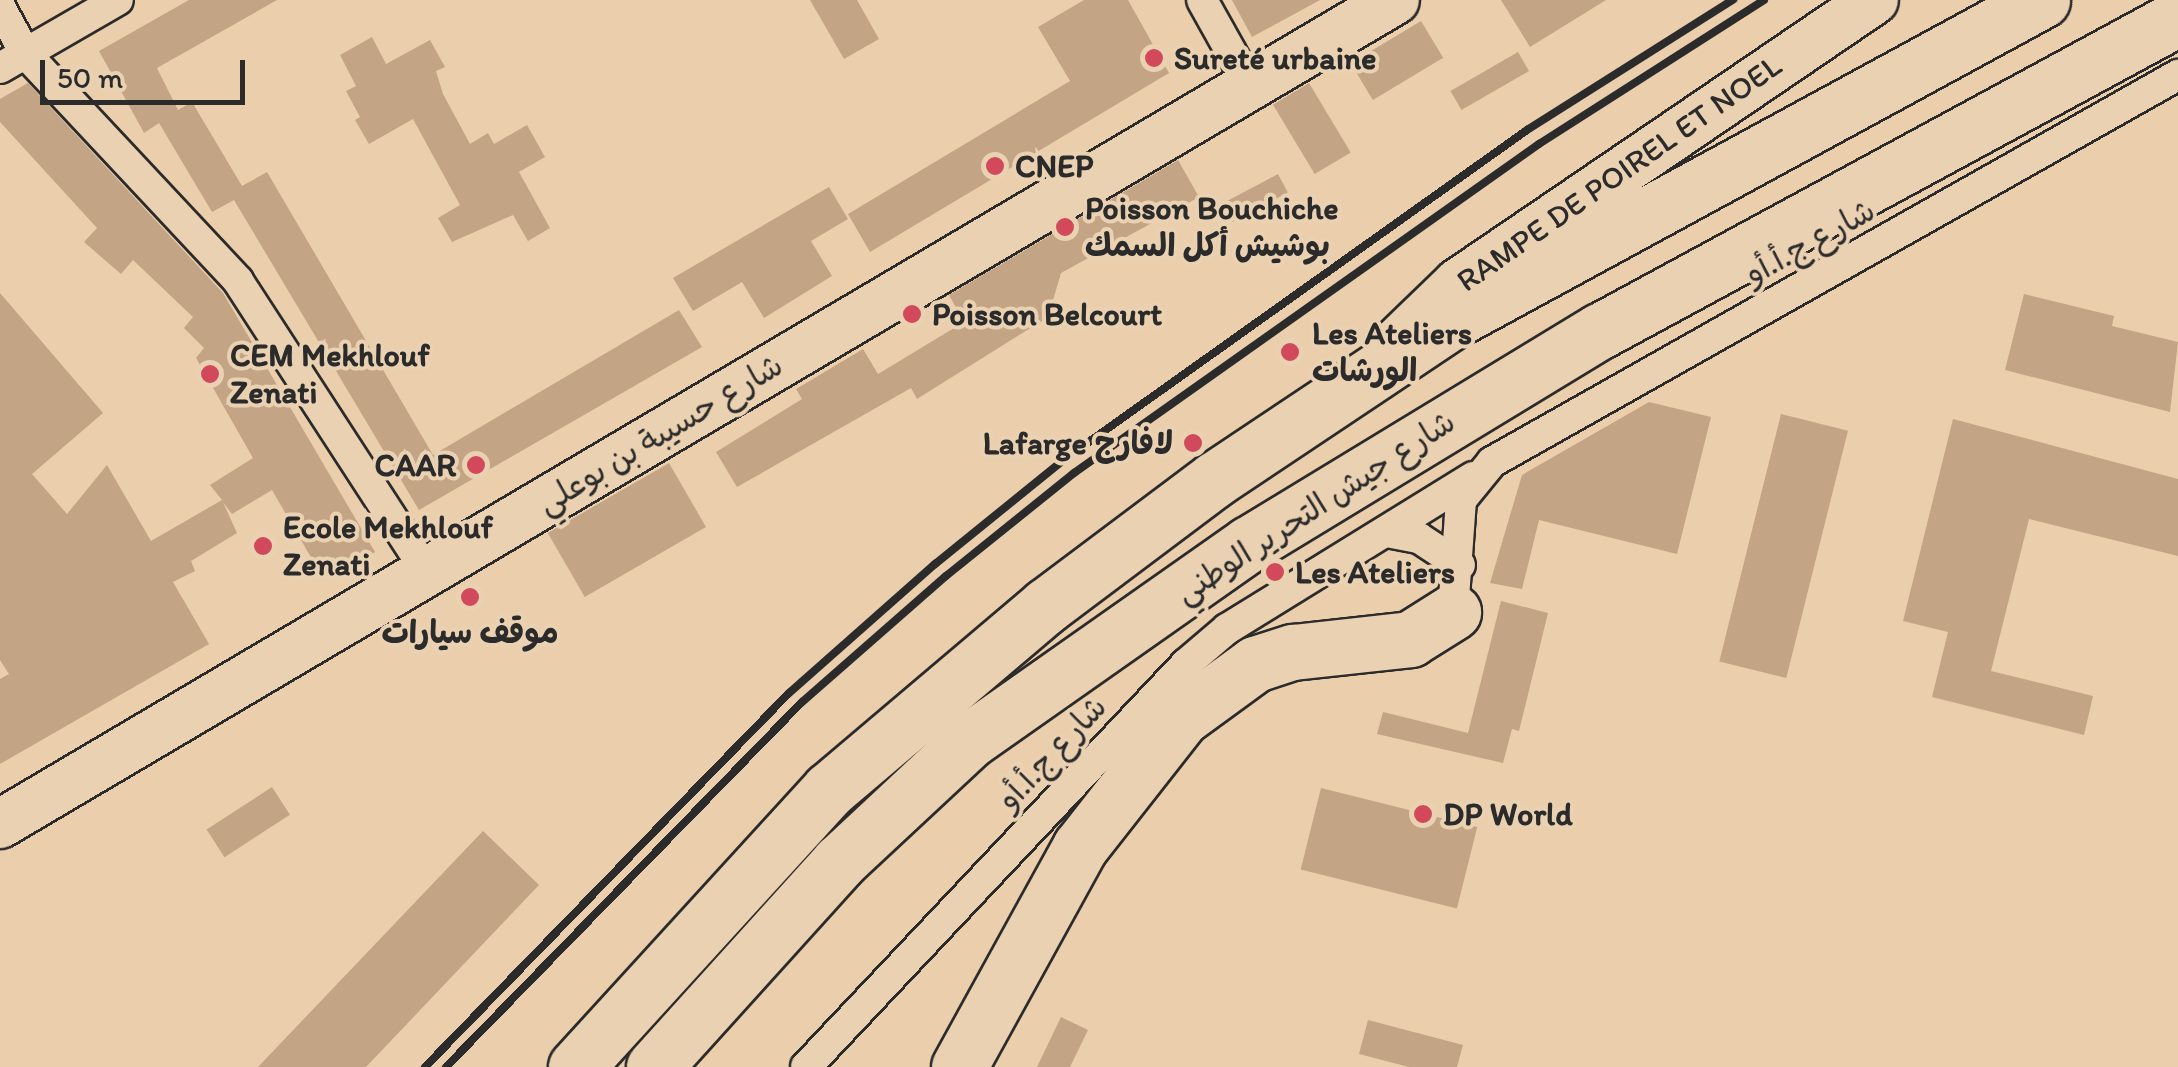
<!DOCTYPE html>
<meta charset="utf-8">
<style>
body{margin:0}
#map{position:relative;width:2178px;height:1067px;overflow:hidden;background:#ebceab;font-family:Itim,"Playpen Sans Arabic",sans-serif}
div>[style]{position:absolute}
.building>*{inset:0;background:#c3a485;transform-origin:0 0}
.roads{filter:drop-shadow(2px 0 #2b2b2b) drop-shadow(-2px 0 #2b2b2b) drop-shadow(0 2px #2b2b2b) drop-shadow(0 -2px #2b2b2b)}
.minor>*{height:30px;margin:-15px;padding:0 15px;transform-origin:15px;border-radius:15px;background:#ead1b1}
.primary>*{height:48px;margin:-24px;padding:0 24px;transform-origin:24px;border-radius:24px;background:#ead1b1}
.motorway>*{height:55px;margin:-27.5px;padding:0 27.5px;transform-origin:27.5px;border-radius:27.5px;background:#ead1b1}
.rail>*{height:8px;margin:-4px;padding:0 4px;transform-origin:4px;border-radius:4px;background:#2b2b2b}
.dots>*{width:28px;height:28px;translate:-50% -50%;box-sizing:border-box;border:5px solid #ead1b1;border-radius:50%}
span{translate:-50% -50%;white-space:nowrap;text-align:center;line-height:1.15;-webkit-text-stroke:8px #ead1b1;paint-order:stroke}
.poi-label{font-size:32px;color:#2b2b2b;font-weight:700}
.left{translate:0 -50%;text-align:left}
.right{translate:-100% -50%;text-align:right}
.street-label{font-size:32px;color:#2b2b2b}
.scale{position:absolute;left:40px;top:60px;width:205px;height:45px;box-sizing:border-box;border:5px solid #2b2b2b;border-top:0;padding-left:12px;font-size:30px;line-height:35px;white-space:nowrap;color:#2b2b2b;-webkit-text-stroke:8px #ead1b1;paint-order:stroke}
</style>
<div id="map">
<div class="building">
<div style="clip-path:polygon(189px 0,277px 0,157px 68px,178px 110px,192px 102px,242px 186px,267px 172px,433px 455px,679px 310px,702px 347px,419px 510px,234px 200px,212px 212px,159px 123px,144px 133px,99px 51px)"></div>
<div style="clip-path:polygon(810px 0,857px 0,879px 39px,844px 59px)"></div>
<div style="clip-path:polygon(1084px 0,1128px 0,1169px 73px,870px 252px,848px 214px,1070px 81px,1038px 27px)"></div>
<div style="clip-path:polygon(1232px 0,1320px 0,1252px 37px)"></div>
<div style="clip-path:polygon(1501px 0,1606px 0,1530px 47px)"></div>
<div style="left:1421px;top:21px;width:43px;height:82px;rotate:59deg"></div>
<div style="clip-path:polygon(372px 37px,386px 64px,430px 40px,445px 67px,436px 71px,443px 94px,470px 144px,488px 133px,494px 144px,527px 125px,545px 157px,519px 172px,550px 228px,528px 241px,513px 215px,452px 242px,438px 218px,460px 205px,413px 119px,369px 144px,355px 120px,360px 117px,346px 91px,356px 86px,340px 55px)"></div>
<div style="left:1518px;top:52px;width:22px;height:78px;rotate:60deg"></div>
<div style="clip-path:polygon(28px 83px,223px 293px,375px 552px,341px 571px,334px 557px,316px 566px,272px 490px,232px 514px,223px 502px,237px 533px,191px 561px,195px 571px,173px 582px,209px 644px,0 764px,0 679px,9px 674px,0 660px,0 293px,103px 413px,32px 474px,67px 514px,107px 465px,151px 541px,222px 500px,210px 485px,253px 458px,196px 358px,204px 348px,184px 328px,193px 317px,133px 260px,121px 274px,84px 242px,97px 228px,0 122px,0 99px)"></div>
<div style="left:1309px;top:83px;width:81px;height:42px;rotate:59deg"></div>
<div style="clip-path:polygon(1178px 160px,1199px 197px,1061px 273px,1048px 317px,917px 399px,911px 388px,737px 487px,716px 452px,802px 399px,796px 389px,863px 349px,878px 374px,964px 322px,949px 295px)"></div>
<div style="left:1278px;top:174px;width:21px;height:63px;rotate:62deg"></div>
<div style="clip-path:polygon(829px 187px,848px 219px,811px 241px,832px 276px,764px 318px,742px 282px,693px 311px,673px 278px)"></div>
<div style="clip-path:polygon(2024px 294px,2114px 316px,2112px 326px,2178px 342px,2170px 412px,2005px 370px)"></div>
<div style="clip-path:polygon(1649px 402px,1711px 417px,1677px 554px,1539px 520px,1522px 589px,1490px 583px,1522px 475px)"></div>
<div style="left:1781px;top:414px;width:69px;height:255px;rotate:14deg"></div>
<div style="clip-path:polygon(1953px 419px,2178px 479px,2178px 556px,2029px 519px,1991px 671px,2093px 696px,2084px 735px,1932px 697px,1948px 632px,1903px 621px)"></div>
<div style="left:669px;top:463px;width:74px;height:140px;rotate:60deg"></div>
<div style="clip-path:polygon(1501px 601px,1548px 613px,1519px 731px,1512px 729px,1503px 763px,1377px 734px,1383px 712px,1468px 733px)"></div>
<div style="left:272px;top:787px;width:33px;height:78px;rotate:57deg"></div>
<div style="left:1321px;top:788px;width:161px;height:84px;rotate:14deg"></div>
<div style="clip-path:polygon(483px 831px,539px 885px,366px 1067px,258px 1067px)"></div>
<div style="clip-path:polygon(1061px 1017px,1088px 1030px,1070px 1067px,1037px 1067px)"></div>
<div style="clip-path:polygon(1368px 1020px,1463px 1045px,1457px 1067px,1409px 1067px,1359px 1054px)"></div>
</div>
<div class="roads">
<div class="minor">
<div style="left:1202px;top:0;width:98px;rotate:60.8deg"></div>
<div style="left:0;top:7px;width:52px;rotate:61.5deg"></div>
<div style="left:25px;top:53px;width:312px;rotate:46.9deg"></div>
<div style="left:238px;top:281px;width:347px;rotate:57deg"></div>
<div style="left:0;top:68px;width:136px;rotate:-30deg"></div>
<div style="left:1387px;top:532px;width:33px;rotate:11deg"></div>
<div style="left:1419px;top:538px;width:49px;rotate:33.4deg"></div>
<div style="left:1453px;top:612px;width:112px;rotate:-85.9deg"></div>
<div style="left:1461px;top:500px;width:49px;rotate:-50.8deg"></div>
<div style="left:1492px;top:462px;width:788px;rotate:-29.43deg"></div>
<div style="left:806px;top:1067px;width:554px;rotate:-46.68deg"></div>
<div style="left:1186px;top:664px;width:54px;rotate:-40.5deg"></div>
<div style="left:1227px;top:629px;width:289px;rotate:-31.7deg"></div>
</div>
<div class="primary">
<div style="left:1398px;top:341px;width:83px;rotate:-44deg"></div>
<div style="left:1458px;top:283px;width:503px;rotate:-34.23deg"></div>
<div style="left:0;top:824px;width:1620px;rotate:-30.57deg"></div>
</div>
<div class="motorway">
<div style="left:576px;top:1067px;width:375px;rotate:-47.6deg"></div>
<div style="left:829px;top:790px;width:285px;rotate:-40.3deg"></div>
<div style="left:1046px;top:606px;width:211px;rotate:-36.9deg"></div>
<div style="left:1215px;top:479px;width:283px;rotate:-33.7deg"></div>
<div style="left:1450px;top:322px;width:674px;rotate:-28.54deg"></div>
<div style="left:654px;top:1067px;width:276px;rotate:-47.9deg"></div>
<div style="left:839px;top:862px;width:179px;rotate:-43deg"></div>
<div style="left:970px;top:740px;width:341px;rotate:-35.1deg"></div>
<div style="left:1249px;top:544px;width:411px;rotate:-31.3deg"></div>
<div style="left:1600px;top:331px;width:657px;rotate:-28.44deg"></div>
<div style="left:959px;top:1067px;width:251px;rotate:-61.2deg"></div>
<div style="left:1080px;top:847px;width:164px;rotate:-51.9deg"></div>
<div style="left:1181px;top:718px;width:92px;rotate:-36.1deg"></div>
<div style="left:1255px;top:664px;width:40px;rotate:-18deg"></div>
<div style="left:1293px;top:652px;width:118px;rotate:-6.3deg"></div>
<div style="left:1410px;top:639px;width:51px;rotate:-32.1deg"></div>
</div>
</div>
<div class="rail">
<div style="left:425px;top:1067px;width:522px;rotate:-45.78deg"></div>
<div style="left:789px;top:693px;width:195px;rotate:-41.5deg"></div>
<div style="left:935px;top:564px;width:164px;rotate:-39deg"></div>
<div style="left:1062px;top:461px;width:571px;rotate:-35.44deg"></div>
<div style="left:1527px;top:130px;width:244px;rotate:-32.3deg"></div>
<div style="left:446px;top:1067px;width:510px;rotate:-45.72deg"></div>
<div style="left:802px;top:702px;width:191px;rotate:-41.2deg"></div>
<div style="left:946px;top:576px;width:164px;rotate:-38.8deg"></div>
<div style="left:1074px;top:473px;width:570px;rotate:-35.28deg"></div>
<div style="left:1539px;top:144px;width:267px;rotate:-32.6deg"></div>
</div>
<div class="dots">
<div style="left:1154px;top:58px;background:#d1495b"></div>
<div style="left:995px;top:166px;background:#d1495b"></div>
<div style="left:1065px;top:227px;background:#d1495b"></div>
<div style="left:912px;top:314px;background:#d1495b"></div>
<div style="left:1290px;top:352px;background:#d1495b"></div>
<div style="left:210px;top:374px;background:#d1495b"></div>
<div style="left:1193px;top:443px;background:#d1495b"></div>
<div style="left:476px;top:465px;background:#d1495b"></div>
<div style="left:263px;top:546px;background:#d1495b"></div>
<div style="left:1275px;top:572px;background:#d1495b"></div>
<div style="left:470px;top:597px;background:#d1495b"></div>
<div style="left:1423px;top:814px;background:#d1495b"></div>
</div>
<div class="poi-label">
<span class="left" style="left:1174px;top:58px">Sureté urbaine</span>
<span class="left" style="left:1015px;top:166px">CNEP</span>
<span class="left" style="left:1085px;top:227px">Poisson Bouchiche<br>بوشيش أكل السمك</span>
<span class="left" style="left:932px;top:314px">Poisson Belcourt</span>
<span class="left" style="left:1312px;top:352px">Les Ateliers<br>الورشات</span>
<span class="left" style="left:230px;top:374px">CEM Mekhlouf<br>Zenati</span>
<span class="right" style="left:1173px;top:443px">Lafarge لافارج</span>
<span class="right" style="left:456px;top:465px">CAAR</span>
<span class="left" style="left:283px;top:546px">Ecole Mekhlouf<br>Zenati</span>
<span class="left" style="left:1295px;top:572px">Les Ateliers</span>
<span style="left:470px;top:632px">موقف سيارات</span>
<span class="left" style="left:1443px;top:814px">DP World</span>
</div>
<div class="street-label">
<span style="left:1619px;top:173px;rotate:-35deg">RAMPE DE POIREL ET NOEL</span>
<span style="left:1810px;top:242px;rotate:-29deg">شارع ج.أ.أو</span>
<span style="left:660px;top:434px;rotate:-31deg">شارع حسيبة بن بوعلي</span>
<span style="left:1315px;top:507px;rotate:-33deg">شارع جيش التحرير الوطني</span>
<span style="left:1052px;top:753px;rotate:-47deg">شارع ج.أ.أو</span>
</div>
<div class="scale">50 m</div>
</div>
